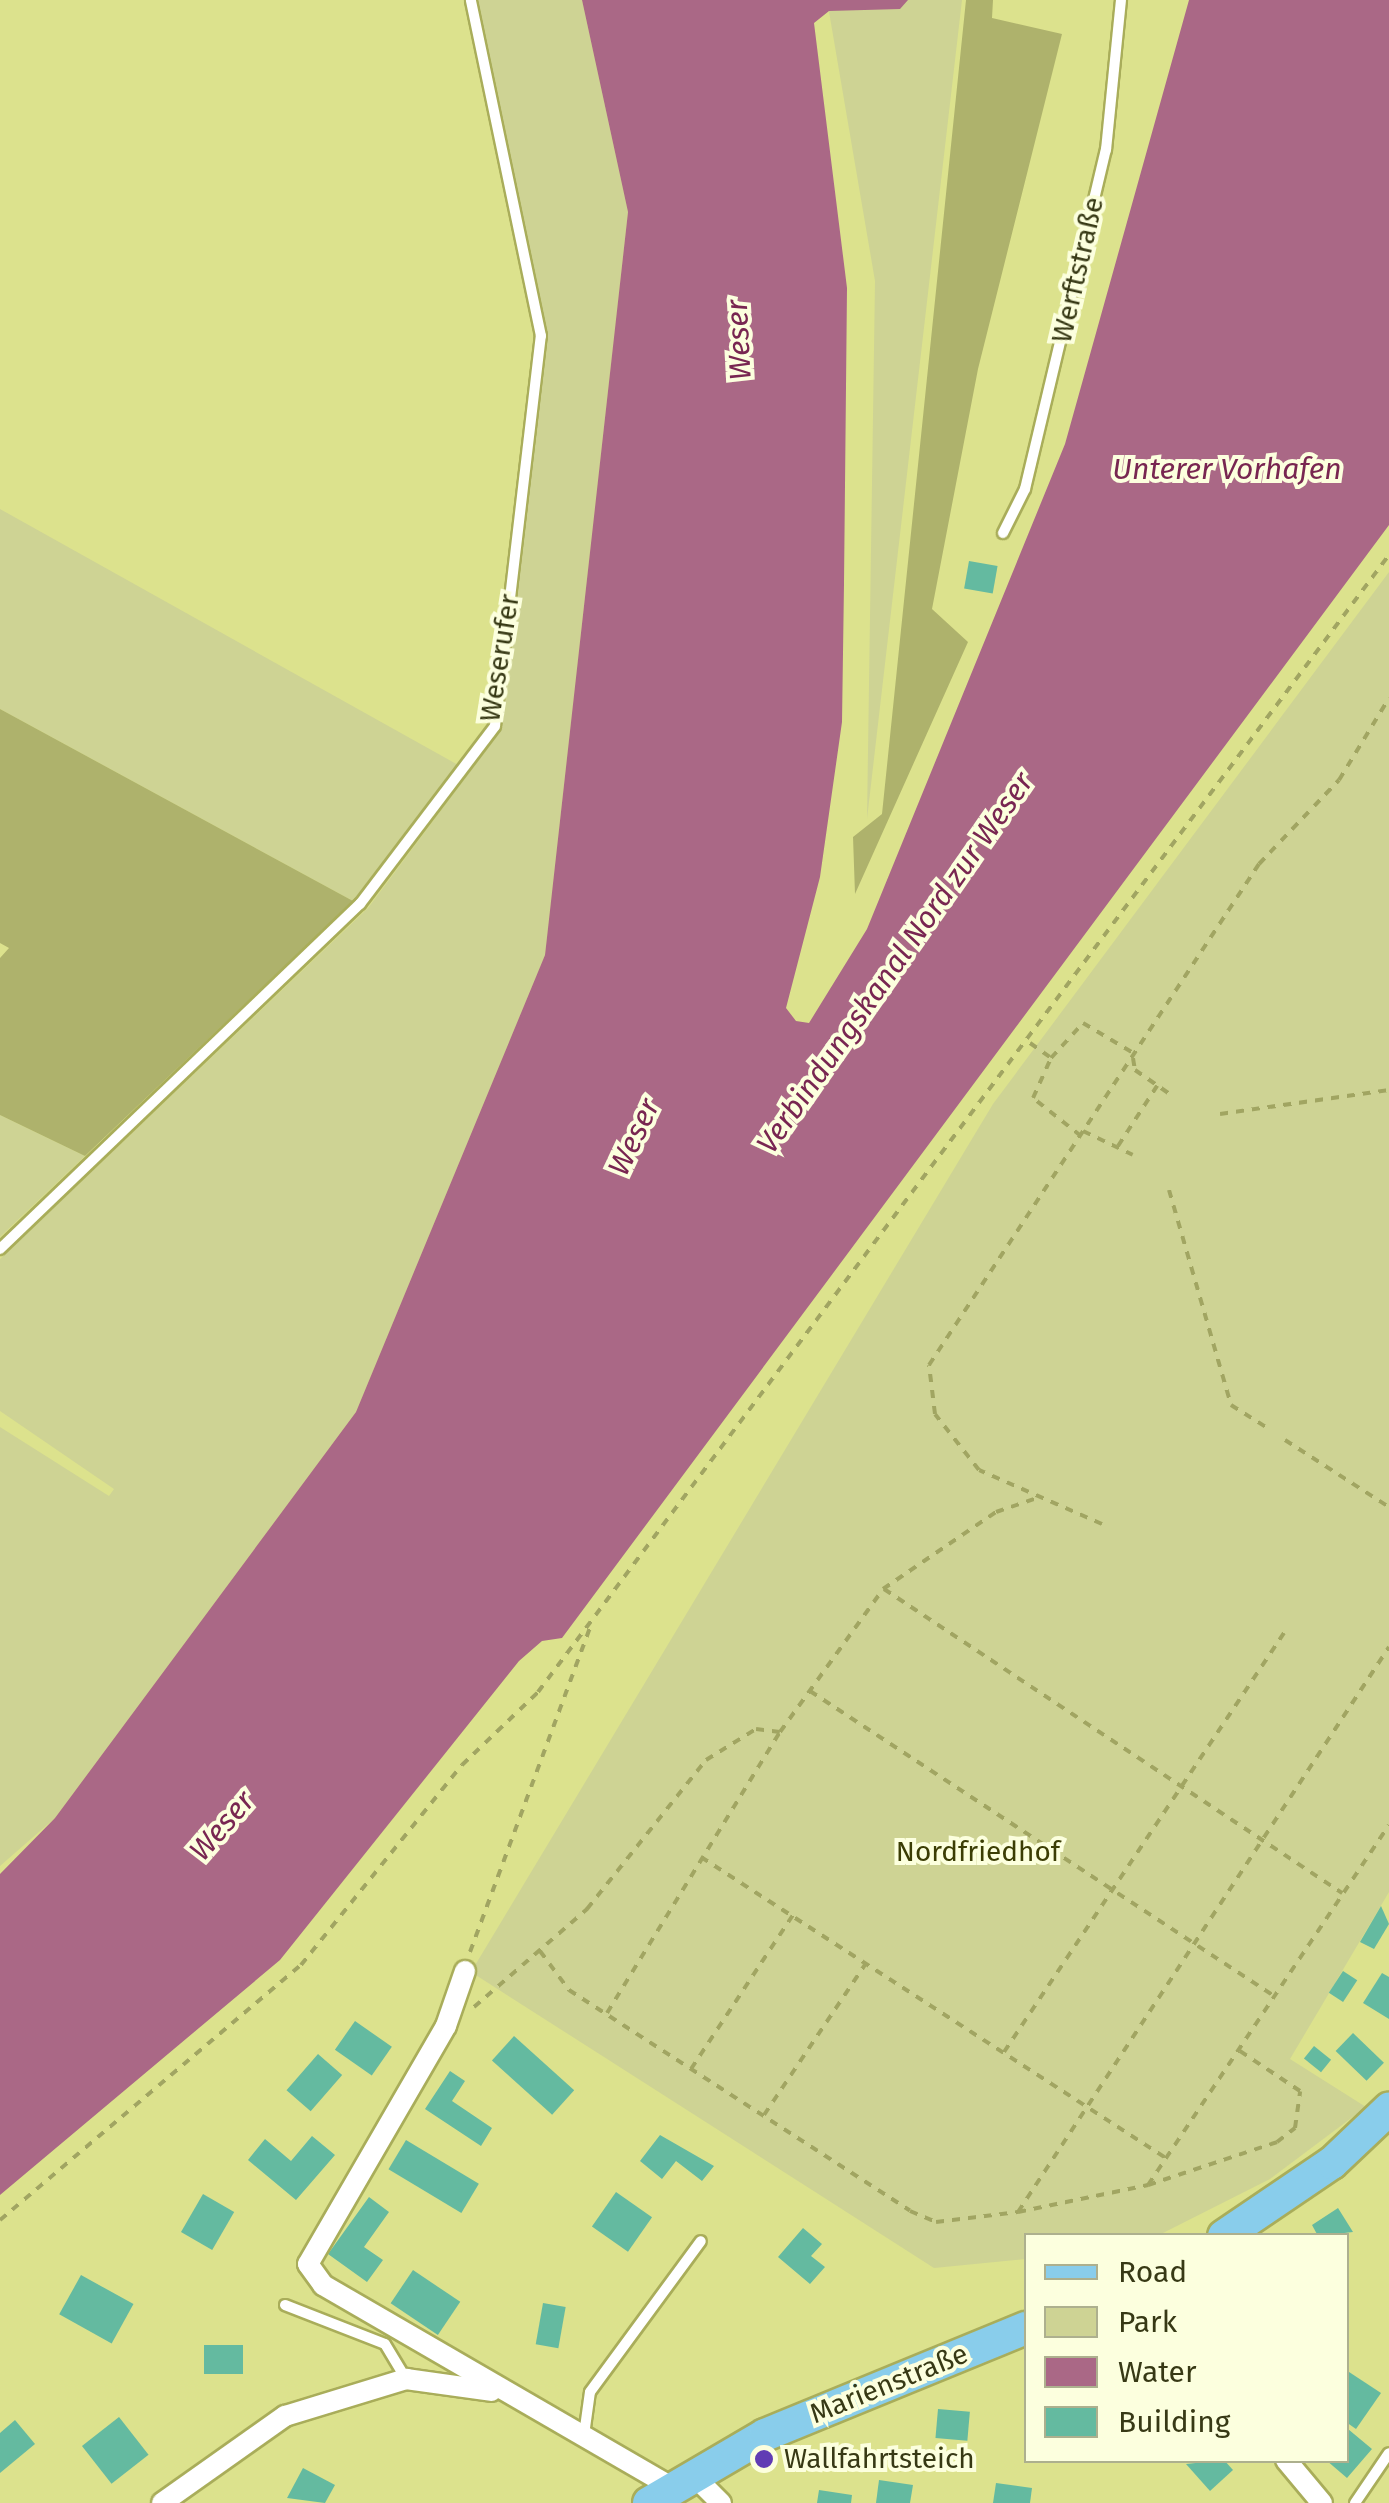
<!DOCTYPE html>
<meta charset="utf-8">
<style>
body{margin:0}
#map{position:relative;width:1389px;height:2503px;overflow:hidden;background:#dce28d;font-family:"Fira Sans",sans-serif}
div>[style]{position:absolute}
.green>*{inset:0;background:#ced394}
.forest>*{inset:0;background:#aeb26c}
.water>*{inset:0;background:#aa6886}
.building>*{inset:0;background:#64baa0;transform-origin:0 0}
.path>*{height:4px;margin-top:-2px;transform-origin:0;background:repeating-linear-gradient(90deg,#a1a562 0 8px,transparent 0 16px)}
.roads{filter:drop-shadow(2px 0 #a9ad5a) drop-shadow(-2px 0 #a9ad5a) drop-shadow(0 2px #a9ad5a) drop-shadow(0 -2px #a9ad5a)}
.lane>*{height:10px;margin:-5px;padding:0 5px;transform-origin:5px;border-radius:5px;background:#fff}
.street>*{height:20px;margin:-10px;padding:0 10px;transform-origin:10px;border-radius:10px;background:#fff}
.primary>*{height:32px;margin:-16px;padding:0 16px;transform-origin:16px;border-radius:16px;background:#89cdeb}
.dots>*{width:28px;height:28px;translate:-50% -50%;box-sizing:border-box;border:5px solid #fcffde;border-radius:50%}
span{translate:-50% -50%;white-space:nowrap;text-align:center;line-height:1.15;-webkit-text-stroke:8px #fcffde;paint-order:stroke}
.street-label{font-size:28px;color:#373915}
.park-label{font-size:28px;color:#3b3d04}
.poi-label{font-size:28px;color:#373915}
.left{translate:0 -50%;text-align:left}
.water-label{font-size:30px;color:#782651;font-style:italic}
.legend{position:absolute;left:1024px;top:2233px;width:325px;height:230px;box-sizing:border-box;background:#fcffde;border:2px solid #adb08e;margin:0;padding:12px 18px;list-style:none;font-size:30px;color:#373915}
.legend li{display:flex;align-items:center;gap:20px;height:50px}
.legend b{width:50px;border:2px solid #adb08e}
</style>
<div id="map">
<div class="green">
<div style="clip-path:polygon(477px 0,582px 0,628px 212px,545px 955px,356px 1412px,55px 1818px,0 1866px,0 1427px,109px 1496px,114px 1489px,0 1411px,0 1259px,368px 908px,501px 730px,547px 332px)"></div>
<div style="clip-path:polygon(827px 0,962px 0,867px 819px,875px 281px)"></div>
<div style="clip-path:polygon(0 509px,460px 766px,353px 901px,0 709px)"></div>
<div style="clip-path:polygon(1389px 572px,1389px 1892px,1290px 2059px,1366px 2107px,1270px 2179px,1159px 2235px,1026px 2236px,1026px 2259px,934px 2268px,471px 1972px,993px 1104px)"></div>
<div style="clip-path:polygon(0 1115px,85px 1156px,0 1237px)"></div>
</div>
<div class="forest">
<div style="clip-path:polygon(966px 0,993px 0,992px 18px,1062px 34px,978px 369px,932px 609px,968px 642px,855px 894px,853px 837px,882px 814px)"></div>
<div style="clip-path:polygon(0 709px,353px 901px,85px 1156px,0 1115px,0 958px,9px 948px,0 943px)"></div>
</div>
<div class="water">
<div style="clip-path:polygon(582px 0,908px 0,900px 9px,829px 11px,814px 23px,847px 288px,844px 584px,842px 722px,820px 877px,786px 1008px,796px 1021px,809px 1023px,867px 929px,1065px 444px,1189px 0,1389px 0,1389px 525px,562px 1638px,542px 1641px,519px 1661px,280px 1960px,0 2195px,0 1874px,55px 1818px,356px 1412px,545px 955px,628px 212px)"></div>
</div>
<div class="building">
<div style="left:969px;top:561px;width:29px;height:28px;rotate:10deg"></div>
<div style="clip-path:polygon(1381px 1906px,1389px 1924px,1374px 1949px,1360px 1942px)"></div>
<div style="left:1343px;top:1971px;width:17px;height:26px;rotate:33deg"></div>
<div style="clip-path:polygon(1382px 1973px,1389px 1977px,1389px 2019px,1363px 2003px)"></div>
<div style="left:355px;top:2021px;width:45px;height:35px;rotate:35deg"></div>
<div style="left:1353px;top:2033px;width:43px;height:25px;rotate:44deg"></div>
<div style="left:514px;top:2036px;width:81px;height:33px;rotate:42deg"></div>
<div style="left:1314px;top:2046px;width:22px;height:16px;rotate:39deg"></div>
<div style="left:318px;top:2054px;width:32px;height:48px;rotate:41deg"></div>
<div style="clip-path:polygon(450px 2071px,465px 2081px,452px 2101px,492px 2128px,481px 2146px,425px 2109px)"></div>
<div style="clip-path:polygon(660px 2135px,714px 2166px,702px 2181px,676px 2161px,662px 2179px,640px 2161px)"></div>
<div style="clip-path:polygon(312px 2136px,335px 2155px,296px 2200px,248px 2160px,265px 2139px,291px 2161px)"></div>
<div style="left:406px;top:2140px;width:85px;height:34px;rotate:31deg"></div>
<div style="left:616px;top:2192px;width:44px;height:42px;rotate:35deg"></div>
<div style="left:203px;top:2194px;width:36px;height:44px;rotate:30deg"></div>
<div style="clip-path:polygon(369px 2197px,389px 2212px,364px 2247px,383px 2260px,367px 2282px,328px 2254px)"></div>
<div style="clip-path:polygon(1338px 2208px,1353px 2232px,1318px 2236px,1312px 2225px)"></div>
<div style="clip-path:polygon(803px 2228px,822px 2244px,811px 2256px,825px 2267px,810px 2284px,778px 2257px)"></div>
<div style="left:413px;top:2270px;width:57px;height:40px;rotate:34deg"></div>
<div style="left:81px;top:2275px;width:60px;height:45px;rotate:29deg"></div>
<div style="left:543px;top:2303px;width:23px;height:42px;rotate:10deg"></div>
<div style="left:204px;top:2345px;width:39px;height:29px"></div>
<div style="clip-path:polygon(1346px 2370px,1381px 2393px,1356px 2429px,1346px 2422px)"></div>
<div style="left:938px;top:2409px;width:32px;height:29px;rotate:5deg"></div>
<div style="left:119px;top:2417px;width:48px;height:47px;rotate:52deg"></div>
<div style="clip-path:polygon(15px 2420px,35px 2444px,0 2473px,0 2433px)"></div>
<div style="clip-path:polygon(1348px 2429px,1372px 2449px,1347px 2478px,1326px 2460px,1346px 2460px)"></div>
<div style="clip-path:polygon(1224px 2460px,1233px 2470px,1210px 2491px,1186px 2464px)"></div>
<div style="clip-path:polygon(303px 2468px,335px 2485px,325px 2503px,287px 2498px)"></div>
<div style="clip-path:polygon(879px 2480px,913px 2485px,910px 2503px,876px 2503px)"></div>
<div style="clip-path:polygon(996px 2483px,1032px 2488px,1030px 2503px,993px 2503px)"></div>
<div style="clip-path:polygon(819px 2490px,852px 2495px,851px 2503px,817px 2503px)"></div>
</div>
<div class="path">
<div style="left:1030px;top:1043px;width:24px;rotate:35deg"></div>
<div style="left:1133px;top:1058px;width:12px;rotate:81deg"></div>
<div style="left:1135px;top:1070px;width:47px;rotate:34.7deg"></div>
<div style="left:1220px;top:1114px;width:171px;rotate:-8.1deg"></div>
<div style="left:1083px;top:1131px;width:55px;rotate:25.6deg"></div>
<div style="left:1081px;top:1136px;width:61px;rotate:-141.6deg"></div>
<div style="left:1033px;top:1098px;width:44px;rotate:-65.8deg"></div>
<div style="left:1051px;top:1058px;width:47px;rotate:-47.6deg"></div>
<div style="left:1083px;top:1023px;width:61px;rotate:30.8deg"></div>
<div style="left:1118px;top:1146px;width:72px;rotate:-57deg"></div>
<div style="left:1169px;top:1190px;width:224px;rotate:73.9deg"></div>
<div style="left:1231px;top:1405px;width:41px;rotate:32.2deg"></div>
<div style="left:1285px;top:1440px;width:124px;rotate:32.8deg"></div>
<div style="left:1102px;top:1524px;width:134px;rotate:-156.3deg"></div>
<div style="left:979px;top:1470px;width:71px;rotate:-128.2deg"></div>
<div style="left:935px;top:1414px;width:49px;rotate:-97deg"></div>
<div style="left:929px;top:1365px;width:600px;rotate:-56.63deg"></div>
<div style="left:1259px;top:864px;width:116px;rotate:-46.4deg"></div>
<div style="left:1339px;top:780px;width:96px;rotate:-58.6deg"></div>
<div style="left:884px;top:1589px;width:550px;rotate:33.57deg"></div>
<div style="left:810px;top:1691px;width:555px;rotate:33.32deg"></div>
<div style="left:701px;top:1857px;width:554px;rotate:32.92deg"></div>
<div style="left:540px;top:1951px;width:49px;rotate:53.4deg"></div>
<div style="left:569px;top:1990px;width:406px;rotate:32.9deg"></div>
<div style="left:910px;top:2211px;width:28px;rotate:23deg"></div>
<div style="left:936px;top:2222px;width:83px;rotate:-7deg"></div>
<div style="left:1018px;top:2212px;width:133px;rotate:-11.7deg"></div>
<div style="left:1148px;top:2185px;width:433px;rotate:-56.2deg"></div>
<div style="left:470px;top:1952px;width:346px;rotate:-69.7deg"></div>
<div style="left:474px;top:2007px;width:150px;rotate:-40.9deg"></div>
<div style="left:587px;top:1909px;width:191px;rotate:-51.4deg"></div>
<div style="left:706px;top:1760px;width:59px;rotate:-31.8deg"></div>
<div style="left:756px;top:1729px;width:24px;rotate:7deg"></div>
<div style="left:780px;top:1732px;width:176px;rotate:-54.2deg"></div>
<div style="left:883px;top:1589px;width:137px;rotate:-34.3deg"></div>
<div style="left:996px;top:1512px;width:46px;rotate:-18.8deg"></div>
<div style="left:607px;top:2013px;width:330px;rotate:-58.4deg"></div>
<div style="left:1004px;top:2052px;width:504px;rotate:-56.25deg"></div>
<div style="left:691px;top:2069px;width:185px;rotate:-56.5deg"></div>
<div style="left:764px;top:2115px;width:183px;rotate:-56.1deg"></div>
<div style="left:1148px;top:2185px;width:136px;rotate:-18.4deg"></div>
<div style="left:1277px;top:2142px;width:23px;rotate:-38deg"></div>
<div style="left:1295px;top:2128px;width:37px;rotate:-82deg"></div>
<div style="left:1300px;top:2091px;width:76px;rotate:-146.3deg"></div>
<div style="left:1018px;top:2212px;width:676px;rotate:-56.71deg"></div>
<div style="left:0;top:2220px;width:394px;rotate:-40.3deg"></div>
<div style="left:301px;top:1965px;width:257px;rotate:-51.2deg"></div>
<div style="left:462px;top:1765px;width:105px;rotate:-43.8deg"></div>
<div style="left:538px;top:1692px;width:1420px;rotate:-53.19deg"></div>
</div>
<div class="roads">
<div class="lane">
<div style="left:1003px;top:533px;width:49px;rotate:-63.4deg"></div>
<div style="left:1025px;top:489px;width:349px;rotate:-76.6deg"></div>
<div style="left:1106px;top:150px;width:151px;rotate:-84.3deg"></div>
<div style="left:0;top:1249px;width:499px;rotate:-43.8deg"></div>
<div style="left:360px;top:904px;width:223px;rotate:-52.8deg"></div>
<div style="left:495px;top:726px;width:393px;rotate:-83.3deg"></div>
<div style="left:541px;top:336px;width:343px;rotate:-101.8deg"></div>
<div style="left:285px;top:2305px;width:107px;rotate:21.3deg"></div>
<div style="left:385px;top:2344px;width:41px;rotate:59deg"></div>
<div style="left:584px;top:2435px;width:43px;rotate:-82.1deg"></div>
<div style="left:590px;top:2392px;width:187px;rotate:-53.7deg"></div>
<div style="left:1355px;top:2503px;width:60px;rotate:-55.8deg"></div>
</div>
<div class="street">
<div style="left:465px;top:1971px;width:58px;rotate:109.1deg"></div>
<div style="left:446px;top:2026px;width:275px;rotate:120.1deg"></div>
<div style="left:308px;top:2264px;width:26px;rotate:54deg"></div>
<div style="left:323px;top:2285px;width:402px;rotate:30.1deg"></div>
<div style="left:1286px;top:2460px;width:56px;rotate:50.1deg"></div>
<div style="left:692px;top:2474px;width:41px;rotate:45deg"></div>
<div style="left:162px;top:2503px;width:151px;rotate:-35.3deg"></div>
<div style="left:285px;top:2416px;width:127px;rotate:-17deg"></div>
<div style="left:406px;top:2379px;width:86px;rotate:8deg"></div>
</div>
<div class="primary">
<div style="left:1224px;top:2236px;width:130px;rotate:-34.1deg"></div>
<div style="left:1332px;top:2163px;width:79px;rotate:-43.5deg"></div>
<div style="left:649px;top:2503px;width:134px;rotate:-30.4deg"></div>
<div style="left:765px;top:2435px;width:282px;rotate:-22.3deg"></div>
</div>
</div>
<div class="dots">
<div style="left:764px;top:2459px;background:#603cb4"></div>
</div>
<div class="street-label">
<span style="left:1078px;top:270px;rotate:-77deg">Werftstraße</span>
<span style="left:500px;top:658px;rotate:-81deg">Weserufer</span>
<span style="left:889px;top:2384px;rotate:-22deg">Marienstraße</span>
</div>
<div class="park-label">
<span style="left:978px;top:1852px">Nordfriedhof</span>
</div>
<div class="poi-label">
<span class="left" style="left:784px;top:2459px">Wallfahrtsteich</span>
</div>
<div class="water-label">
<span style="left:739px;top:340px;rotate:-93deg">Weser</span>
<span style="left:1227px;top:469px">Unterer Vorhafen</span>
<span style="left:895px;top:963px;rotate:-55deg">Verbindungskanal Nord zur Weser</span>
<span style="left:634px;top:1137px;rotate:-65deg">Weser</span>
<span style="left:222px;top:1826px;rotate:-49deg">Weser</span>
</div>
<ul class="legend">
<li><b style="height:12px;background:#89cdeb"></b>Road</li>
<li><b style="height:28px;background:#ced394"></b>Park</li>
<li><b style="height:28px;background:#aa6886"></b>Water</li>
<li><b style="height:28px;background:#64baa0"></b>Building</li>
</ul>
</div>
